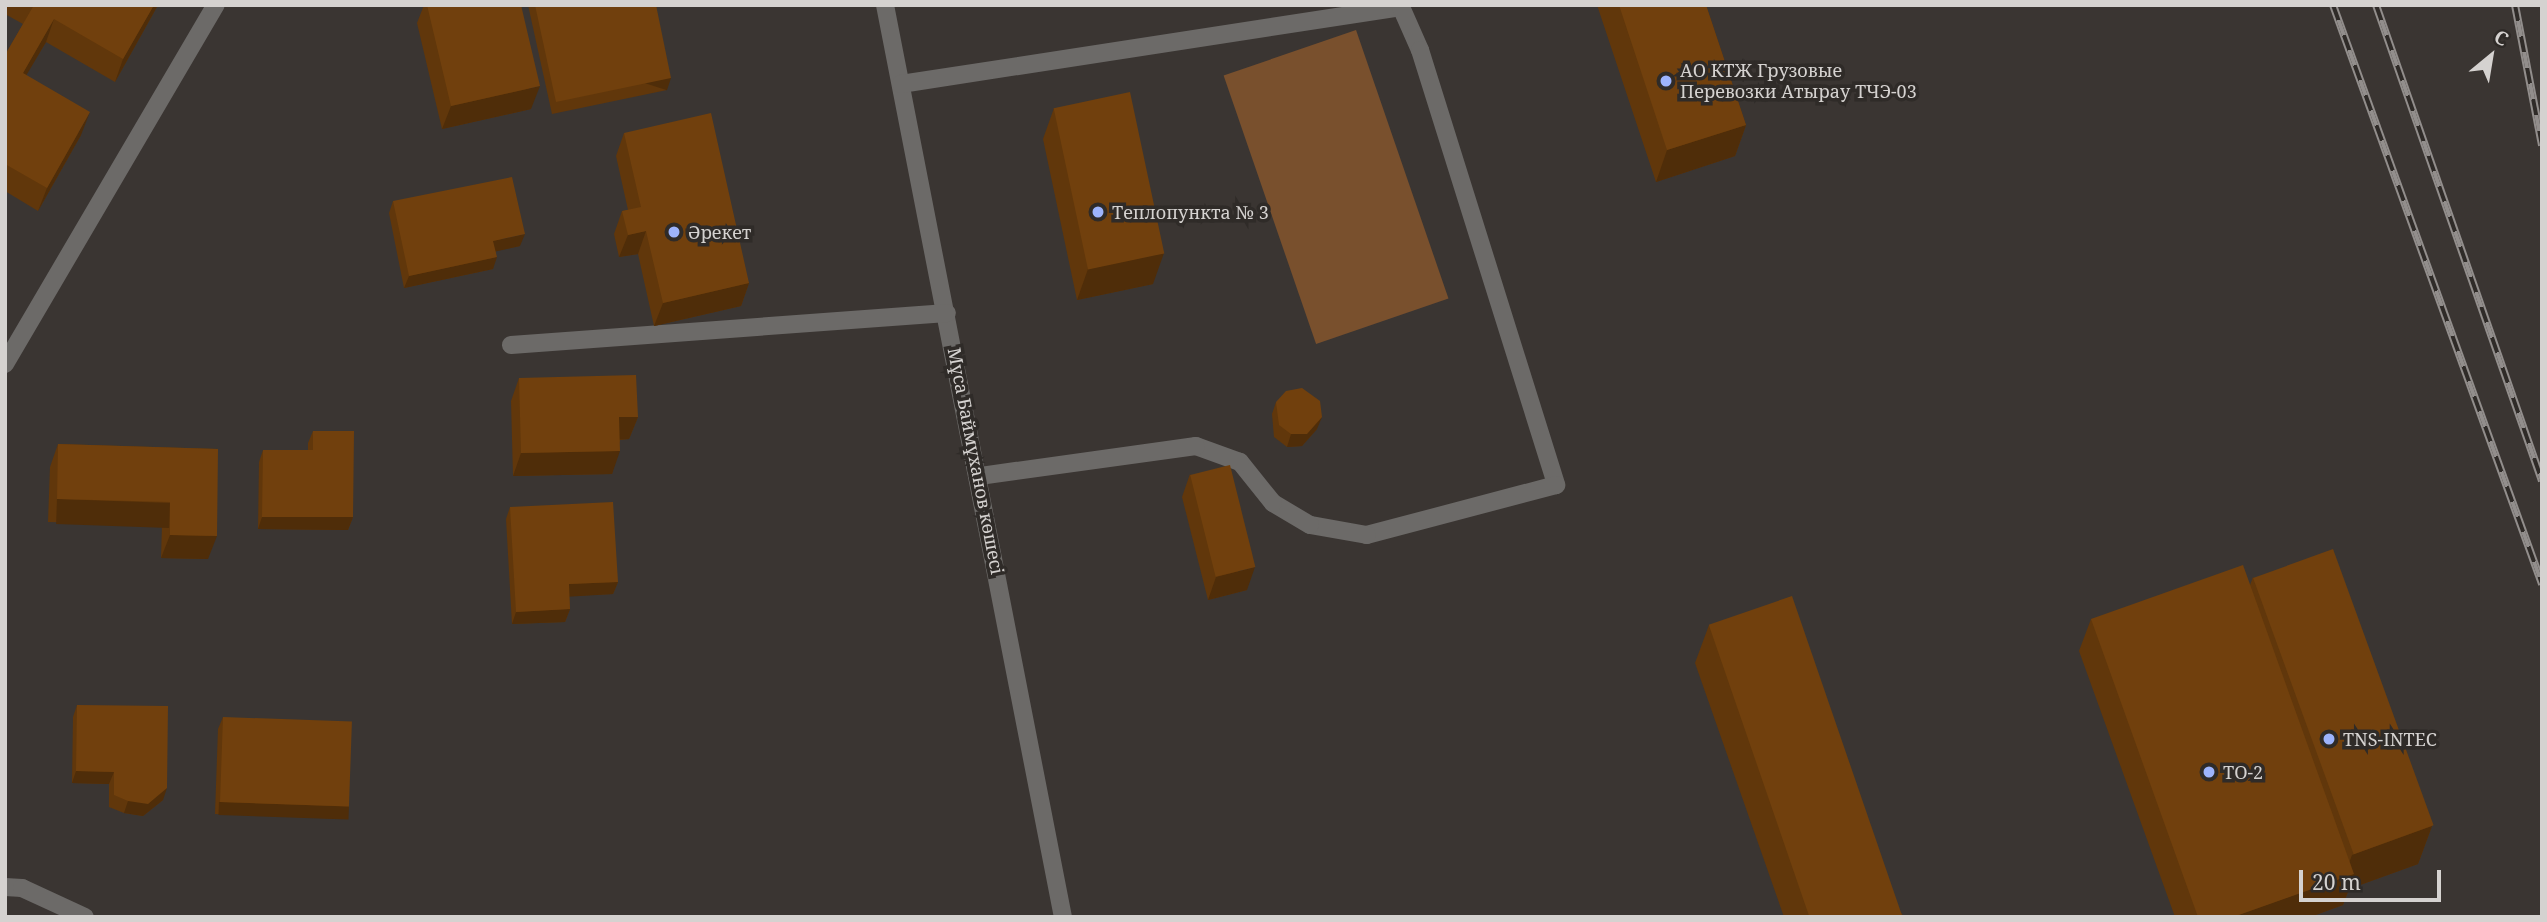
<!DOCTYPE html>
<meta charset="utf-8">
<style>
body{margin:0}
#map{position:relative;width:2547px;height:922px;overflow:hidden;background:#3a3532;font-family:"Noto Serif",serif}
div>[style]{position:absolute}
.green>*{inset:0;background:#79502d;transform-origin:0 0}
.minor>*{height:18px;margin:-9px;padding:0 9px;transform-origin:9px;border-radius:9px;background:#6c6a68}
.rail>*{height:8px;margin-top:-4px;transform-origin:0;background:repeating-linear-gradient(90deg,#2f2b28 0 16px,#928e8c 0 32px);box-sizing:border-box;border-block:2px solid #928e8c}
.wall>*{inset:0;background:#61370b}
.shaded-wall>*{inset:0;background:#4f2d09;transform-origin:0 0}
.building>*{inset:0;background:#71400d;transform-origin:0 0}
.dots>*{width:19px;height:19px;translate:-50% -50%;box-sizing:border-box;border:4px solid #2f2b28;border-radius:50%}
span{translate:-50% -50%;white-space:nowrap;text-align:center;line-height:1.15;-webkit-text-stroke:7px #2f2b28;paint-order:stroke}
.poi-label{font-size:18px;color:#d5d2d0}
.left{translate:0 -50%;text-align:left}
.street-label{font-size:18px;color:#d5d2d0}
.frame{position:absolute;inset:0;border:7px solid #d5d2d0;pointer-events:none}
.north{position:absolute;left:2456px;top:21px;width:70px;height:70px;-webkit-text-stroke:5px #2f2b28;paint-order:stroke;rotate:30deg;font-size:19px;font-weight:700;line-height:28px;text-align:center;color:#d5d2d0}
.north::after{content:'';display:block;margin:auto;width:24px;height:32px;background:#d5d2d0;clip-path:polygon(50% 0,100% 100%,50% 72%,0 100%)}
.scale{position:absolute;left:2299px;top:870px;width:142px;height:32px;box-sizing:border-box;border:4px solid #d5d2d0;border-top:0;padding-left:9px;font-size:21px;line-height:24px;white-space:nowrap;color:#d5d2d0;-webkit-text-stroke:5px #2f2b28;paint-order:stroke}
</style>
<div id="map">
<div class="green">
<div style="left:1356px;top:30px;width:284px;height:140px;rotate:71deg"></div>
</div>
<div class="minor">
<div style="left:885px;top:5px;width:929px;rotate:78.96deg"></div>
<div style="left:901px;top:84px;width:506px;rotate:-8.75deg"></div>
<div style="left:1401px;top:7px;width:47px;rotate:66.2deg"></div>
<div style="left:1420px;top:50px;width:456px;rotate:72.6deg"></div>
<div style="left:1556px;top:485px;width:196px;rotate:165.2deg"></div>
<div style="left:1367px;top:535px;width:58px;rotate:-170deg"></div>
<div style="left:1310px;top:525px;width:43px;rotate:-149.3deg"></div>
<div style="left:1273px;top:503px;width:53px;rotate:-128.8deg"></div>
<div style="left:1240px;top:462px;width:47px;rotate:-160deg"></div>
<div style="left:1196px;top:446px;width:219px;rotate:172.1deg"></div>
<div style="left:511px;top:345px;width:437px;rotate:-4.2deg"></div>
<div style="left:5px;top:364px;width:416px;rotate:-59.6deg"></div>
<div style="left:5px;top:887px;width:17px;rotate:3deg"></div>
<div style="left:22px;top:888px;width:69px;rotate:24.7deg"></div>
</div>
<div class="rail">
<div style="left:2333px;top:5px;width:616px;rotate:70.15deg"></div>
<div style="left:2376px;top:5px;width:504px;rotate:70.77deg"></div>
<div style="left:2515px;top:5px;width:143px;rotate:79.1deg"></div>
</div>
<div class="wall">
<div style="clip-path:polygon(5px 5px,158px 5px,115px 82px,46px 42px,26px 75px,81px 135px,38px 211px,5px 191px,5px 55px,23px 24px,5px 14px)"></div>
<div style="clip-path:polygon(424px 5px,521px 5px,531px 109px,442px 129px,417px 23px)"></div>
<div style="clip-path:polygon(528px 5px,656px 5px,667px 90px,552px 114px)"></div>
<div style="clip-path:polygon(1597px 5px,1706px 5px,1746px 125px,1735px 156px,1656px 182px)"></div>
<div style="clip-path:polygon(1054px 108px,1153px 284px,1077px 300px,1043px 139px)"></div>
<div style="clip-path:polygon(624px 133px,749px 283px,741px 306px,654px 326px,638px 254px,619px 257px,614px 234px,622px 211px,628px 210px,616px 156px)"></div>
<div style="clip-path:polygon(393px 201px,520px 246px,496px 251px,493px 269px,404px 288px,389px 213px)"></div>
<div style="clip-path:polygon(519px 378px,638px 417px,629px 439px,620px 440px,612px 474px,513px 476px,511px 401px)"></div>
<div style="clip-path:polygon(1276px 402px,1317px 429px,1302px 446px,1287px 447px,1274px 437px,1272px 414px)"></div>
<div style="clip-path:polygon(313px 431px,353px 517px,348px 530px,258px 529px,259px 462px,263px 450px,308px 450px,308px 443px)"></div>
<div style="clip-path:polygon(58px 444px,218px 449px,208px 559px,161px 558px,162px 525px,48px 522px,50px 467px)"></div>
<div style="clip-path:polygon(1190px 474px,1247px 590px,1208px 600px,1182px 497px)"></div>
<div style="clip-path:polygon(510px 507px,618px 582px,613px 594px,569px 596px,570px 609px,565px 622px,512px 624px,506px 519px)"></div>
<div style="clip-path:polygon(2253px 577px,2432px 826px,2418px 864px,2349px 889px,2343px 905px,2310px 917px,2175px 917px,2079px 651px,2091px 619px,2250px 585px)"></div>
<div style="clip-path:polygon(1709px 625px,1904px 917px,1784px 917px,1695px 663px)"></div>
<div style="clip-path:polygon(77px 705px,163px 800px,143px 816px,124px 813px,109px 807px,109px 784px,72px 783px,73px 717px)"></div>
<div style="clip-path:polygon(223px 717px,349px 807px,345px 819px,215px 814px,218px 729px)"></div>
</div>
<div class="shaded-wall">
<div style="clip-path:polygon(154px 5px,158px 5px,115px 82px,123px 59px)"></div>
<div style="clip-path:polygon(54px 19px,46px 42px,14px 96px,23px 73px)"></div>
<div style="left:671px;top:78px;width:13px;height:117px;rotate:108deg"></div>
<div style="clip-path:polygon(540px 86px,531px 109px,442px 129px,451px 106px)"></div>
<div style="clip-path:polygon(90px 112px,81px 135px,38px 211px,47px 188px)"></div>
<div style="clip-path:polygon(1746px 125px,1735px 156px,1656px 182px,1667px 150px)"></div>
<div style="clip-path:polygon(646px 231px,638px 254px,619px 257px,628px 235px)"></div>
<div style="clip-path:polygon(525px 234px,520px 246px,489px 253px,493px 241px)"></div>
<div style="clip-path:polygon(1164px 253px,1153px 284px,1077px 300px,1088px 269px)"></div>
<div style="clip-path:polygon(497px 257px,493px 269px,404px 288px,409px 276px)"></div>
<div style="clip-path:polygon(749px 283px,741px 306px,654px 326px,663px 303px)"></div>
<div style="clip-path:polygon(619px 417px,638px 417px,629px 439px,611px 440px)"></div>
<div style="clip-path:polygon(1322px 417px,1317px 429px,1302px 446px,1287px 447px,1291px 434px)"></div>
<div style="clip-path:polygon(620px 451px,612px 474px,513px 476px,521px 453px)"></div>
<div style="left:57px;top:499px;width:113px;height:25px;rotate:2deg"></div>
<div style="clip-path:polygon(262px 517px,353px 517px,348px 530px,258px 529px)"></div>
<div style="clip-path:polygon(170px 535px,217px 536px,208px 559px,161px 558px)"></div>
<div style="clip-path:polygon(1255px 567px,1247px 590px,1208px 600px,1216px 577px)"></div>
<div style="clip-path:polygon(618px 582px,613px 594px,564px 597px,569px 584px)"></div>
<div style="clip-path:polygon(570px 609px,565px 622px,512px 624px,516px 612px)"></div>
<div style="clip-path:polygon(76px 771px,114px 772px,109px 784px,72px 783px)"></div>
<div style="clip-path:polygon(167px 788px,163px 800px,143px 816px,124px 813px,128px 801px)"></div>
<div style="left:219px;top:802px;width:130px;height:13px;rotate:2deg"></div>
<div style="clip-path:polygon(2432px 826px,2418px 864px,2349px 889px,2343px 905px,2310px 917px,2233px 917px,2344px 877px,2352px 855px)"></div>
</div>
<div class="building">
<div style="clip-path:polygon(34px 5px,154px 5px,123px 59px,54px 19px,23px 73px,90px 112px,47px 188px,5px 164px,5px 55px)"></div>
<div style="clip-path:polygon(427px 5px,521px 5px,540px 86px,451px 106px)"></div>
<div style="clip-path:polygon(535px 5px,656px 5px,671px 78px,556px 102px)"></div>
<div style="clip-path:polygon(1619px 5px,1706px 5px,1746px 125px,1667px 150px)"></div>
<div style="left:1130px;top:92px;width:165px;height:78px;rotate:78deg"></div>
<div style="clip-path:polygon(711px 113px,749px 283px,663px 303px,646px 231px,628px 235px,622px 211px,641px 207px,624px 133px)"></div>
<div style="clip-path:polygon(512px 177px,525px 234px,493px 241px,497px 257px,409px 276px,393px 201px)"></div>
<div style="clip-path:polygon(636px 375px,638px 417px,619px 417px,620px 451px,521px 453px,519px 378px)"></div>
<div style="clip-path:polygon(1302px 388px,1320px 401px,1322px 417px,1307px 434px,1291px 434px,1279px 425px,1276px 402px,1286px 391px)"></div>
<div style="clip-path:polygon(313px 431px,354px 431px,353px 517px,262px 517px,263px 450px,313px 450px)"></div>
<div style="clip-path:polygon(58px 444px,218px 449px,217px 536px,170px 535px,170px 502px,57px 499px)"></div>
<div style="left:1230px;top:465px;width:105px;height:41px;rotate:76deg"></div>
<div style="clip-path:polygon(613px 502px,618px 582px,569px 584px,570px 609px,516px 612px,510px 507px)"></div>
<div style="left:2333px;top:549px;width:294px;height:85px;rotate:70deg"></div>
<div style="clip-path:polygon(2243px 565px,2354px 874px,2233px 917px,2198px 917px,2091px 619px)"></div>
<div style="left:1792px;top:596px;width:340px;height:88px;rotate:71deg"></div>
<div style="clip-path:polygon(77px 705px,168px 706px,167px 788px,148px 804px,128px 801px,114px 795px,114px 772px,76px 771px)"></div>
<div style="left:223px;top:717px;width:129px;height:85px;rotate:2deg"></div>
</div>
<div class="dots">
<div style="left:1666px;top:81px;background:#9db4fd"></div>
<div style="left:1098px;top:212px;background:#9db4fd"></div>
<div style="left:674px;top:232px;background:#9db4fd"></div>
<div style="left:2329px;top:739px;background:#9db4fd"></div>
<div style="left:2209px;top:772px;background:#9db4fd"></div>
</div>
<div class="poi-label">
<span class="left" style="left:1680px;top:81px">АО КТЖ Грузовые<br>Перевозки Атырау ТЧЭ-03</span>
<span class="left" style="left:1112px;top:212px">Теплопункта № 3</span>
<span class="left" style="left:688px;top:232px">Әрекет</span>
<span class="left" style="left:2343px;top:739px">TNS-INTEC</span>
<span class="left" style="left:2223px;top:772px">ТО-2</span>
</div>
<div class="street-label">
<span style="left:976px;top:461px;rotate:79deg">Мұса Баймұханов көшесі</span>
</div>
<div class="frame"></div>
<div class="north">С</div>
<div class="scale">20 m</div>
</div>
